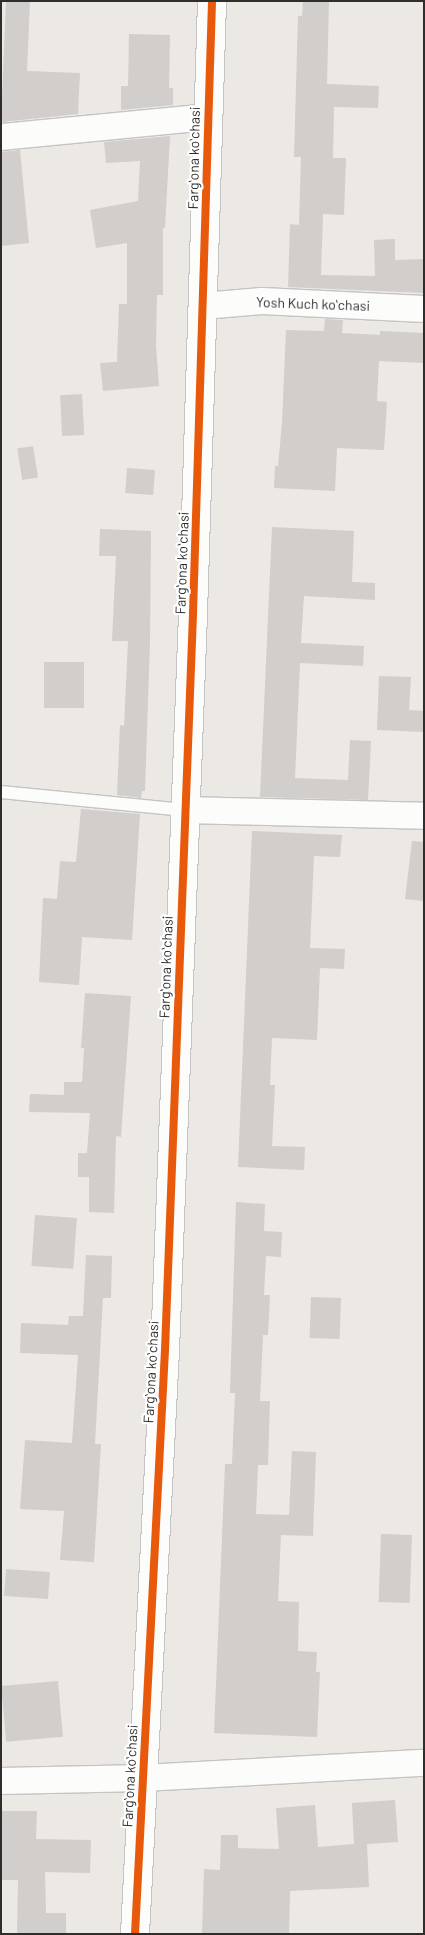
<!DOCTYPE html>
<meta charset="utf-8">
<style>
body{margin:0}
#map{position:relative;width:425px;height:1935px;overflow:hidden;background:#ece8e4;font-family:Barlow,sans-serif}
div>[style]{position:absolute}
.building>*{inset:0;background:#d1cecb;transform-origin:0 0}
.roads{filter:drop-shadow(1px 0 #c5c4c5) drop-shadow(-1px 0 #c5c4c5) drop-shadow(0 1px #c5c4c5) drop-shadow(0 -1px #c5c4c5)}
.lane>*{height:12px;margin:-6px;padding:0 6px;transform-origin:6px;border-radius:6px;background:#fcfcfb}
.street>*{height:26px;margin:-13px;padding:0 13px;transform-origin:13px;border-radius:13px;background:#fcfcfb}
.secondary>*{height:28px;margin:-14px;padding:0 14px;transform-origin:14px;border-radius:14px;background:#fcfcfb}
.cycleway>*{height:8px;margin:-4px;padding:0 4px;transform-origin:4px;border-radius:4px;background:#e8590c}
span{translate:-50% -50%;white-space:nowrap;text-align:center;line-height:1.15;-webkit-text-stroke:4.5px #fff;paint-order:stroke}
.street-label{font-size:14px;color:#2e2e2e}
.frame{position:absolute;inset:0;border:2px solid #2e2e2e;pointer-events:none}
</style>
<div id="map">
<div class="building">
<div style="clip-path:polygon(6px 1px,30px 1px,27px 71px,80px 73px,78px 114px,1px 122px)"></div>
<div style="clip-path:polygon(303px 1px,329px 1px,327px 84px,379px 86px,378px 108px,334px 107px,333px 158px,346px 158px,344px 215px,323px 214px,321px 275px,375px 276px,374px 240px,395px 239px,395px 260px,424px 259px,424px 293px,288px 287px,290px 224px,299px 225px,301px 157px,294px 157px,298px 16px,302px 16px)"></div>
<div style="clip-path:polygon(129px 34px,170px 35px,169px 88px,173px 88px,173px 105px,121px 110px,121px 86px,128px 86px)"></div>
<div style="clip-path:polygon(170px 136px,165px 228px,163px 228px,163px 295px,157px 295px,156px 345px,159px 386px,103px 391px,100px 363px,117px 362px,119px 304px,127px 304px,127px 243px,96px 248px,90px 210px,138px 201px,140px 161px,106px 163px,104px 142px)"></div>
<div style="clip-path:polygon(20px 150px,29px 243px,1px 246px,1px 152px)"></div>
<div style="clip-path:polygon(325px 319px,343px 320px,342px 333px,380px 335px,380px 331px,424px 333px,424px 363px,379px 361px,377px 401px,387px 402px,384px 450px,337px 448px,335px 491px,274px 488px,275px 466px,278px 466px,282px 423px,286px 330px,324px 331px)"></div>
<div style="left:82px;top:394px;width:41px;height:22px;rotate:87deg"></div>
<div style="left:33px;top:446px;width:32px;height:16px;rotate:81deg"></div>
<div style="left:127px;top:468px;width:28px;height:25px;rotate:4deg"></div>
<div style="clip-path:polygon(272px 527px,354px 531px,352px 582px,375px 583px,375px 600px,304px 596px,301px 643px,364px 646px,363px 666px,300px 663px,295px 778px,348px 780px,350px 740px,371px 741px,368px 800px,260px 797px)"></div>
<div style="clip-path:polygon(100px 529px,151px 531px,150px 642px,145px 791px,142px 791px,141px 798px,117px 795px,120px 725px,124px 726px,128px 641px,112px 641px,116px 556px,99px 556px)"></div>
<div style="left:44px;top:662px;width:40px;height:46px"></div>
<div style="clip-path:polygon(379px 676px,411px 677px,409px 710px,424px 711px,424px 732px,377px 730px)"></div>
<div style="clip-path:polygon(81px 809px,140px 814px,132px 940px,82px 937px,79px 985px,39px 982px,43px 898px,57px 899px,60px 861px,76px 862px)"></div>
<div style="clip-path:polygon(252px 831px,342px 835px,340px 857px,314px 856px,310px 948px,345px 949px,344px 969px,320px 968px,317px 1040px,272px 1038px,270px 1085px,275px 1085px,272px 1146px,305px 1147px,304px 1170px,238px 1167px)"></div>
<div style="clip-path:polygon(412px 841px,424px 842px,424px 901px,405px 899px)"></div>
<div style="clip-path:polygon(85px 993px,131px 996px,121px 1137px,116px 1136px,114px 1213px,89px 1212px,89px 1177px,78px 1177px,78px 1153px,87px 1153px,90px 1113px,29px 1112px,30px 1094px,64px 1095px,64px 1082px,82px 1082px,84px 1048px,81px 1048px)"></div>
<div style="clip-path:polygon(236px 1202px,265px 1204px,264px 1231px,282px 1232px,281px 1257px,266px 1256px,264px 1295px,270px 1295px,268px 1335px,263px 1335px,260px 1401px,270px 1401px,268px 1465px,258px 1465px,256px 1514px,289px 1515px,292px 1451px,316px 1452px,313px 1536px,281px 1535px,278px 1601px,299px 1602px,298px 1651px,317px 1652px,316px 1672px,320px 1672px,317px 1737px,214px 1733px,225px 1464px,232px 1464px,235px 1393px,230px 1393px)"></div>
<div style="left:35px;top:1215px;width:42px;height:51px;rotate:4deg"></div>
<div style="clip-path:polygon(86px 1255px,112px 1256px,111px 1298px,103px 1298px,95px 1444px,101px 1444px,94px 1562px,60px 1560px,64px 1511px,20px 1509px,25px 1440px,72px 1443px,78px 1355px,20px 1353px,21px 1323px,68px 1325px,69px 1316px,83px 1316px)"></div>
<div style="left:311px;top:1297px;width:30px;height:41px;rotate:2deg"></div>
<div style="left:381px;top:1534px;width:31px;height:68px;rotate:2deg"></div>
<div style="left:6px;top:1569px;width:44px;height:27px;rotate:4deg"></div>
<div style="left:58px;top:1681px;width:56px;height:57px;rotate:85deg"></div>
<div style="clip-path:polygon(395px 1800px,398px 1842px,367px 1844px,369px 1887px,290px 1891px,289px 1934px,202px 1934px,204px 1869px,220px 1870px,221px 1835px,238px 1835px,238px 1848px,279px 1849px,276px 1808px,315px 1805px,318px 1847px,354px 1844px,352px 1803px)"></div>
<div style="clip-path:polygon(1px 1811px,37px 1811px,36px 1839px,91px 1840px,90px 1873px,45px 1872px,46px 1913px,66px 1913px,66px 1934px,17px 1934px,18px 1880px,1px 1880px)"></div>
</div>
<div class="roads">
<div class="lane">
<div style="left:1px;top:792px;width:184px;rotate:5.6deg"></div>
</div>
<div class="street">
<div style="left:1px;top:137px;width:207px;rotate:-5.5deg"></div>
<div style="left:203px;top:306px;width:59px;rotate:-4.8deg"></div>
<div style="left:262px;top:301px;width:162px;rotate:2.8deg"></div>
<div style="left:184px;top:810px;width:240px;rotate:1.4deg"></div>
<div style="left:1px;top:1781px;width:142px;rotate:-1.2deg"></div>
<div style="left:143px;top:1778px;width:281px;rotate:-3.1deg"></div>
</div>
<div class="secondary">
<div style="left:135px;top:1934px;width:585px;rotate:-87.06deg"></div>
<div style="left:165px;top:1350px;width:738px;rotate:-87.82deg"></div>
<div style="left:193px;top:613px;width:612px;rotate:-88.22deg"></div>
</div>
</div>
<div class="cycleway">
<div style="left:135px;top:1934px;width:585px;rotate:-87.06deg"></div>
<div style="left:165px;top:1350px;width:738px;rotate:-87.82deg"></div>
<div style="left:193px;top:613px;width:612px;rotate:-88.22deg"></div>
</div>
<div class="street-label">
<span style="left:194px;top:158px;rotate:-89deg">Fargʻona koʻchasi</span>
<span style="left:313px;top:304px;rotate:2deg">Yosh Kuch koʻchasi</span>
<span style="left:182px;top:563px;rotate:-88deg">Fargʻona koʻchasi</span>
<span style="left:166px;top:967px;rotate:-88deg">Fargʻona koʻchasi</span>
<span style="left:151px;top:1372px;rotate:-87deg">Fargʻona koʻchasi</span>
<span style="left:130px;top:1776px;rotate:-87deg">Fargʻona koʻchasi</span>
</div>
<div class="frame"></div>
</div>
